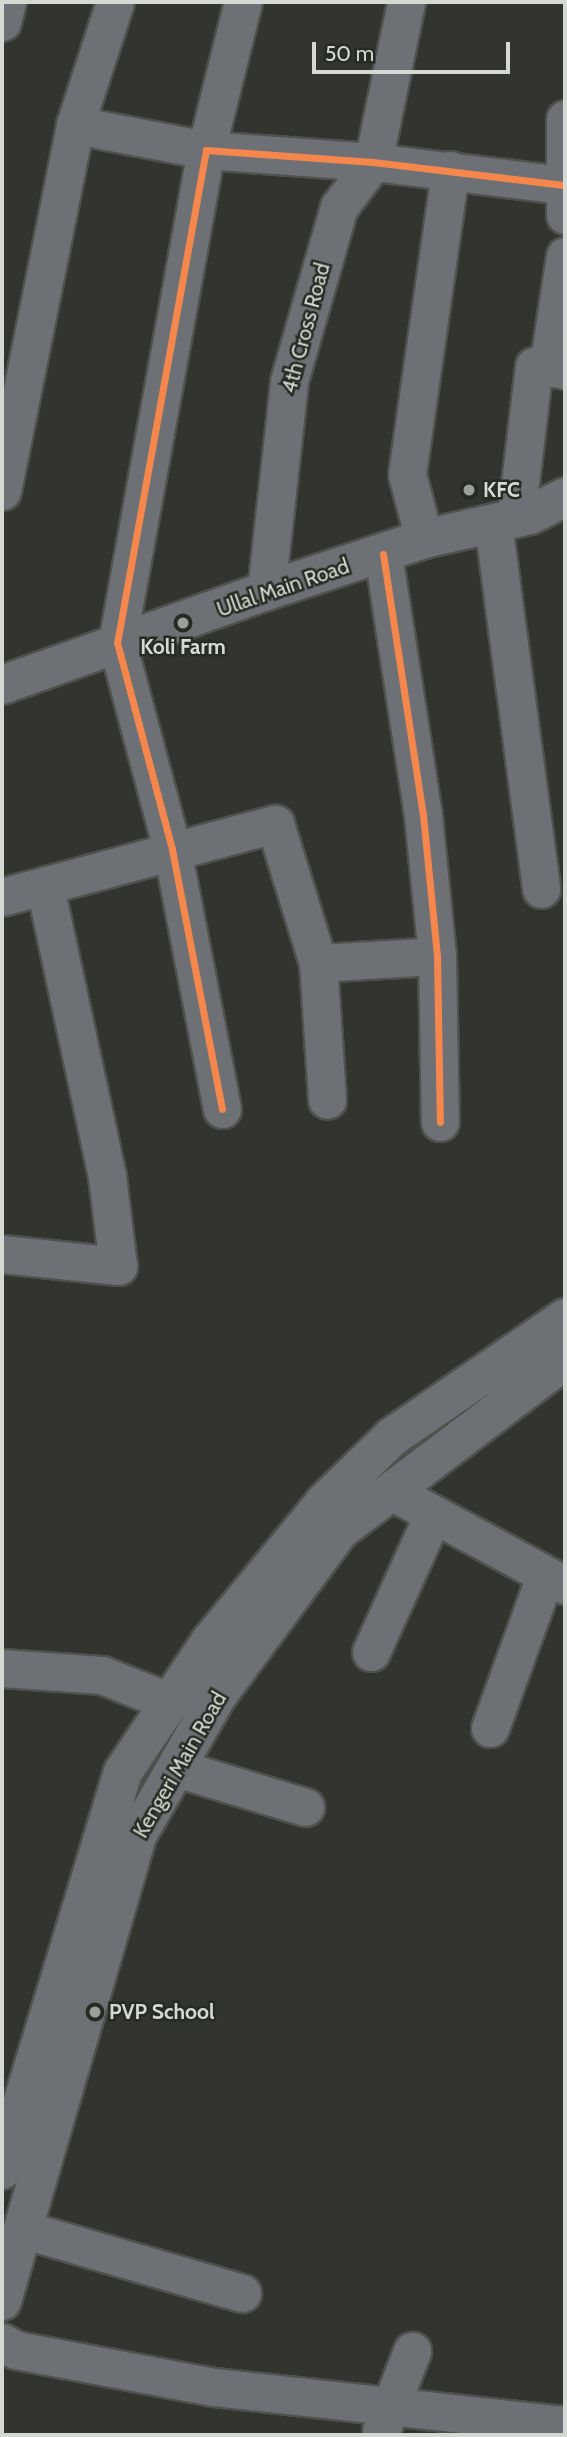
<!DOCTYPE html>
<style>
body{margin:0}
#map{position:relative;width:567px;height:2437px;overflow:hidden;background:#31342f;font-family:Cabin,sans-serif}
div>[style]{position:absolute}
.roads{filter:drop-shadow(2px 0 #4f514d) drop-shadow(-2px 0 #4f514d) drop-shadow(0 2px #4f514d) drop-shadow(0 -2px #4f514d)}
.minor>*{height:37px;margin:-18.5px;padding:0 18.5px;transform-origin:18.5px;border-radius:18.5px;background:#6d7175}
.major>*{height:38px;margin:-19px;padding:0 19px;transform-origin:19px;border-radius:19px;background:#6d7175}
.cycleway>*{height:7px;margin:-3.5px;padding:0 3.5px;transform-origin:3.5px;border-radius:3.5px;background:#f5874c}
.dots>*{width:19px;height:19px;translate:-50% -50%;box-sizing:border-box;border:4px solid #262c23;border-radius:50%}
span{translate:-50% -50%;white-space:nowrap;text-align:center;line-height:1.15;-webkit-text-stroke:5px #262c23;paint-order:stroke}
.street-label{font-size:21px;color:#d5d9d3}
.poi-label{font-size:21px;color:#d5d9d3;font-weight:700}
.left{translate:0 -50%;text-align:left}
.frame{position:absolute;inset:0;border:4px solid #d5d9d3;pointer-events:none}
.scale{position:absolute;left:312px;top:42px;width:198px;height:32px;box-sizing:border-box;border:4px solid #d5d9d3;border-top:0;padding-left:9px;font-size:21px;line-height:24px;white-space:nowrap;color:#d5d9d3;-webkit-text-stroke:5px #262c23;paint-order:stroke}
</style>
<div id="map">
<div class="roads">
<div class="minor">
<div style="left:2px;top:22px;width:21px;rotate:-76deg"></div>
<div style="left:565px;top:119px;width:96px;rotate:90deg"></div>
<div style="left:75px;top:125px;width:129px;rotate:-72deg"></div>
<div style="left:565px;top:256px;width:112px;rotate:98.7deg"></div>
<div style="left:548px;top:367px;width:17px;rotate:10deg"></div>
<div style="left:2px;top:491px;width:373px;rotate:-78.7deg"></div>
<div style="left:75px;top:125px;width:133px;rotate:10.8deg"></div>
<div style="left:206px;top:150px;width:153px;rotate:-76deg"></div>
<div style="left:516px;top:517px;width:152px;rotate:-83.2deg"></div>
<div style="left:493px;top:523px;width:369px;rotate:82.5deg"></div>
<div style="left:424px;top:539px;width:67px;rotate:-104.7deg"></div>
<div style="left:407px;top:474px;width:307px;rotate:-81.9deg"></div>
<div style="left:383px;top:554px;width:264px;rotate:81.3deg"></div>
<div style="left:423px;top:815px;width:142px;rotate:84.3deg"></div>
<div style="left:437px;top:956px;width:166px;rotate:89deg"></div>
<div style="left:266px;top:591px;width:211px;rotate:-83.7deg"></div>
<div style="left:289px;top:381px;width:181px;rotate:-74deg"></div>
<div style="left:339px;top:207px;width:56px;rotate:-52.9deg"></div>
<div style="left:373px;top:162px;width:163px;rotate:-78.3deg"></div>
<div style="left:2px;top:897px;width:283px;rotate:-15deg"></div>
<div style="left:275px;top:824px;width:145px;rotate:72.8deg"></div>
<div style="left:318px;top:963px;width:137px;rotate:86.2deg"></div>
<div style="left:318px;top:963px;width:119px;rotate:-3.4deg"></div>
<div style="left:222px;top:1109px;width:265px;rotate:-100.9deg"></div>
<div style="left:172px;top:849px;width:213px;rotate:-104.9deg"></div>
<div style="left:117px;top:643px;width:501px;rotate:-79.77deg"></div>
<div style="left:206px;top:150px;width:167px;rotate:4.1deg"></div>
<div style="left:373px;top:162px;width:190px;rotate:6.9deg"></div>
<div style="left:2px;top:1254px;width:117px;rotate:5.9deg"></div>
<div style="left:118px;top:1266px;width:91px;rotate:-97deg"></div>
<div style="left:107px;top:1176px;width:297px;rotate:-102.1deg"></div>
<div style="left:391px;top:1491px;width:198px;rotate:28.4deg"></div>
<div style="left:371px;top:1652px;width:150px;rotate:-65.7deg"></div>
<div style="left:2px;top:1668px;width:100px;rotate:4deg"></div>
<div style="left:102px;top:1675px;width:73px;rotate:21.7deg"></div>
<div style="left:490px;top:1728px;width:162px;rotate:-70.1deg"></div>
<div style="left:176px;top:1768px;width:135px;rotate:16.8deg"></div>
<div style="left:25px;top:2230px;width:226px;rotate:16.2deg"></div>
<div style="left:2px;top:2342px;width:16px;rotate:30deg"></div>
<div style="left:16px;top:2350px;width:201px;rotate:10.6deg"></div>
<div style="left:214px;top:2387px;width:353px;rotate:6.2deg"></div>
<div style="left:381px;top:2431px;width:86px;rotate:-68.8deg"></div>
</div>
<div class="major">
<div style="left:2px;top:685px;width:280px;rotate:-19.6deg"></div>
<div style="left:266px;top:591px;width:166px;rotate:-18.2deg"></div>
<div style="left:424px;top:539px;width:109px;rotate:-12.8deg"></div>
<div style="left:530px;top:515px;width:39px;rotate:-27deg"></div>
<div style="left:2px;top:2170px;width:416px;rotate:-73.1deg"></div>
<div style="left:123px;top:1772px;width:156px;rotate:-56.2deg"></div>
<div style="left:210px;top:1642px;width:180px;rotate:-50.6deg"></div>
<div style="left:324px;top:1503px;width:95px;rotate:-44.1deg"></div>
<div style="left:392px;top:1437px;width:210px;rotate:-34.5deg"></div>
<div style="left:2px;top:2301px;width:486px;rotate:-73.8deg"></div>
<div style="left:138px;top:1834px;width:159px;rotate:-60.2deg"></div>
<div style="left:217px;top:1696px;width:205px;rotate:-53.5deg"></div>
<div style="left:339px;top:1531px;width:283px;rotate:-37.1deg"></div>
</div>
</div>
<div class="cycleway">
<div style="left:383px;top:554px;width:264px;rotate:81.3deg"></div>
<div style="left:423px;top:815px;width:142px;rotate:84.3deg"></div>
<div style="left:437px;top:956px;width:166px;rotate:89deg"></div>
<div style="left:222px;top:1109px;width:265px;rotate:-100.9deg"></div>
<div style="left:172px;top:849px;width:213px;rotate:-104.9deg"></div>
<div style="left:117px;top:643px;width:501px;rotate:-79.77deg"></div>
<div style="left:206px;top:150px;width:167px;rotate:4.1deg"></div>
<div style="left:373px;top:162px;width:190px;rotate:6.9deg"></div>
</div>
<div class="dots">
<div style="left:469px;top:490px;background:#9c9f9a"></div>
<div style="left:183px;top:623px;background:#9c9f9a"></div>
<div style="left:95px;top:2012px;background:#9c9f9a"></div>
</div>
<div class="street-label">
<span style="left:306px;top:328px;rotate:-75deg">4th Cross Road</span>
<span style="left:283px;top:588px;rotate:-19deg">Ullal Main Road</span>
<span style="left:180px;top:1765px;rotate:-60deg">Kengeri Main Road</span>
</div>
<div class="poi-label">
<span class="left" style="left:483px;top:490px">KFC</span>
<span style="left:183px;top:647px">Koli Farm</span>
<span class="left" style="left:109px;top:2012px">PVP School</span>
</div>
<div class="frame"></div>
<div class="scale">50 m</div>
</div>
